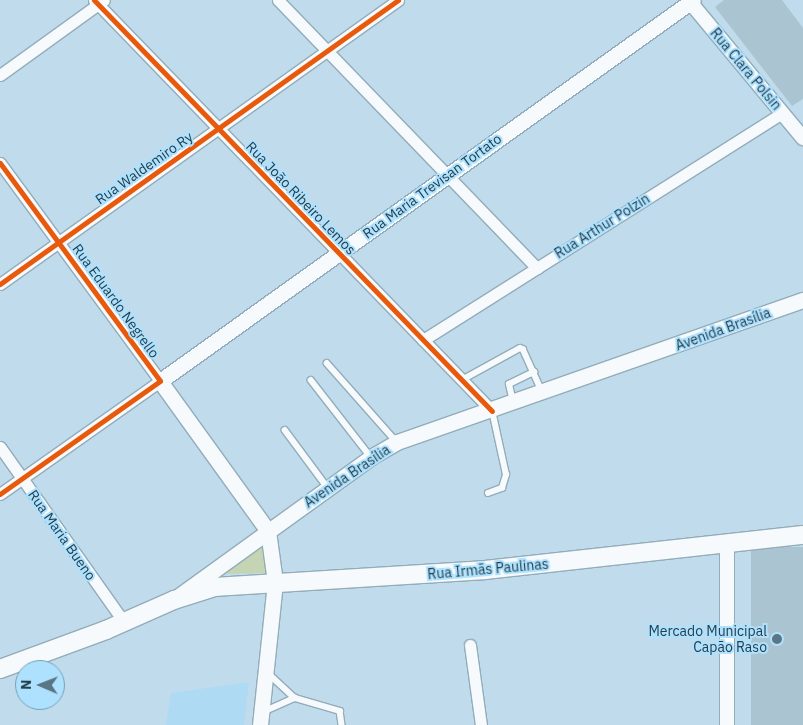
<!DOCTYPE html>
<meta charset="utf-8">
<style>
body{margin:0}
#map{position:relative;width:803px;height:725px;overflow:hidden;background:#c0dcec;font-family:"IBM Plex Sans",sans-serif}
div>[style]{position:absolute}
.built>*{inset:0;background:#aedaf4}
.green>*{inset:0;background:#c5d5b3}
.building>*{inset:0;background:#abc4d2;transform-origin:0 0}
.roads{filter:drop-shadow(1px 0 #93acb9) drop-shadow(-1px 0 #93acb9) drop-shadow(0 1px #93acb9) drop-shadow(0 -1px #93acb9)}
.service>*{height:5.5px;margin:-2.75px;padding:0 2.75px;transform-origin:2.75px;border-radius:2.75px;background:#f6fafc}
.minor>*{height:11px;margin:-5.5px;padding:0 5.5px;transform-origin:5.5px;border-radius:5.5px;background:#f6fafc}
.tertiary>*{height:14px;margin:-7px;padding:0 7px;transform-origin:7px;border-radius:7px;background:#f6fafc}
.secondary>*{height:15px;margin:-7.5px;padding:0 7.5px;transform-origin:7.5px;border-radius:7.5px;background:#f6fafc}
.primary>*{height:18px;margin:-9px;padding:0 9px;transform-origin:9px;border-radius:9px;background:#f6fafc}
.cycleway>*{height:5px;margin:-2.5px;padding:0 2.5px;transform-origin:2.5px;border-radius:2.5px;background:#e8590c}
.dots>*{width:14px;height:14px;translate:-50% -50%;box-sizing:border-box;border:2px solid #aee1fe;border-radius:50%}
span{translate:-50% -50%;white-space:nowrap;text-align:center;line-height:1.15;-webkit-text-stroke:4px #aee1fe;paint-order:stroke}
.street-label{font-size:14px;color:#233e4c}
.poi-label{font-size:14px;color:#233e4c}
.right{translate:-100% -50%;text-align:right}
.north{position:absolute;left:15px;top:660px;width:50px;height:50px;box-sizing:border-box;background:#aee1fe;border:1px solid #76a0b7;border-radius:50%;rotate:271deg;font-size:14px;font-weight:700;line-height:20px;text-align:center;color:#233e4c}
.north::after{content:'';display:block;margin:auto;width:18px;height:22px;background:#5a7584;clip-path:polygon(50% 0,100% 100%,50% 72%,0 100%)}
</style>
<div id="map">
<div class="built">
<div style="clip-path:polygon(249px 682px,244px 725px,166px 725px,171px 693px)"></div>
</div>
<div class="green">
<div style="clip-path:polygon(263px 545px,267px 573px,224px 574px)"></div>
</div>
<div class="building">
<div style="clip-path:polygon(724px 0,782px 0,803px 28px,803px 99px,792px 106px,715px 7px)"></div>
<div style="left:803px;top:547px;width:178px;height:52px;rotate:90deg"></div>
</div>
<div class="roads">
<div class="service">
<div style="left:327px;top:363px;width:104px;rotate:48.5deg"></div>
<div style="left:311px;top:380px;width:98px;rotate:52.1deg"></div>
<div style="left:462px;top:380px;width:66px;rotate:-28.9deg"></div>
<div style="left:520px;top:348px;width:3px;rotate:18deg"></div>
<div style="left:523px;top:349px;width:46px;rotate:65.7deg"></div>
<div style="left:513px;top:402px;width:18px;rotate:-103deg"></div>
<div style="left:509px;top:384px;width:28px;rotate:-26deg"></div>
<div style="left:285px;top:430px;width:72px;rotate:53.4deg"></div>
<div style="left:488px;top:493px;width:15px;rotate:-20deg"></div>
<div style="left:502px;top:488px;width:14px;rotate:-73deg"></div>
<div style="left:506px;top:475px;width:66px;rotate:-102.3deg"></div>
<div style="left:267px;top:672px;width:38px;rotate:43deg"></div>
<div style="left:295px;top:698px;width:47px;rotate:16.1deg"></div>
<div style="left:340px;top:711px;width:14px;rotate:82deg"></div>
<div style="left:263px;top:712px;width:35px;rotate:-24deg"></div>
</div>
<div class="minor">
<div style="left:94px;top:0;width:572px;rotate:45.92deg"></div>
<div style="left:278px;top:0;width:373px;rotate:46deg"></div>
<div style="left:0;top:75px;width:128px;rotate:-35.8deg"></div>
<div style="left:0;top:163px;width:270px;rotate:53.7deg"></div>
<div style="left:160px;top:381px;width:196px;rotate:144.8deg"></div>
<div style="left:0;top:284px;width:489px;rotate:-35.5deg"></div>
<div style="left:423px;top:340px;width:425px;rotate:-32.3deg"></div>
<div style="left:0;top:447px;width:214px;rotate:54.7deg"></div>
<div style="left:470px;top:645px;width:81px;rotate:82.2deg"></div>
</div>
<div class="tertiary">
<div style="left:690px;top:2px;width:177px;rotate:50.3deg"></div>
<div style="left:727px;top:543px;width:182px;rotate:90deg"></div>
</div>
<div class="secondary">
<div style="left:180px;top:595px;width:236px;rotate:-35.8deg"></div>
<div style="left:371px;top:457px;width:30px;rotate:-30deg"></div>
<div style="left:397px;top:442px;width:430px;rotate:-19.3deg"></div>
<div style="left:260px;top:725px;width:144px;rotate:-84deg"></div>
<div style="left:275px;top:582px;width:51px;rotate:-97.8deg"></div>
<div style="left:268px;top:531px;width:185px;rotate:-125.8deg"></div>
<div style="left:160px;top:381px;width:655px;rotate:-35.56deg"></div>
</div>
<div class="primary">
<div style="left:0;top:669px;width:113px;rotate:-20.2deg"></div>
<div style="left:106px;top:630px;width:74px;rotate:-23.8deg"></div>
<div style="left:174px;top:600px;width:43px;rotate:-17.6deg"></div>
<div style="left:215px;top:587px;width:271px;rotate:-3.6deg"></div>
<div style="left:485px;top:570px;width:320px;rotate:-6.3deg"></div>
</div>
</div>
<div class="cycleway">
<div style="left:94px;top:0;width:572px;rotate:45.92deg"></div>
<div style="left:0;top:163px;width:270px;rotate:53.7deg"></div>
<div style="left:160px;top:381px;width:196px;rotate:144.8deg"></div>
<div style="left:0;top:284px;width:489px;rotate:-35.5deg"></div>
</div>
<div class="dots">
<div style="left:777px;top:639px;background:#5a7584"></div>
</div>
<div class="street-label">
<span style="left:746px;top:69px;rotate:50deg">Rua Clara Polsin</span>
<span style="left:144px;top:168px;rotate:-35deg">Rua Waldemiro Ry</span>
<span style="left:432px;top:186px;rotate:-36deg">Rua Maria Trevisan Tortato</span>
<span style="left:301px;top:198px;rotate:46deg">Rua João Ribeiro Lemos</span>
<span style="left:602px;top:226px;rotate:-32deg">Rua Arthur Polzin</span>
<span style="left:116px;top:301px;rotate:54deg">Rua Eduardo Negrello</span>
<span style="left:723px;top:329px;rotate:-20deg">Avenida Brasília</span>
<span style="left:347px;top:476px;rotate:-34deg">Avenida Brasília</span>
<span style="left:62px;top:535px;rotate:55deg">Rua Maria Bueno</span>
<span style="left:488px;top:569px;rotate:-5deg">Rua Irmãs Paulinas</span>
</div>
<div class="poi-label">
<span class="right" style="left:767px;top:639px">Mercado Municipal<br>Capão Raso</span>
</div>
<div class="north">N</div>
</div>
